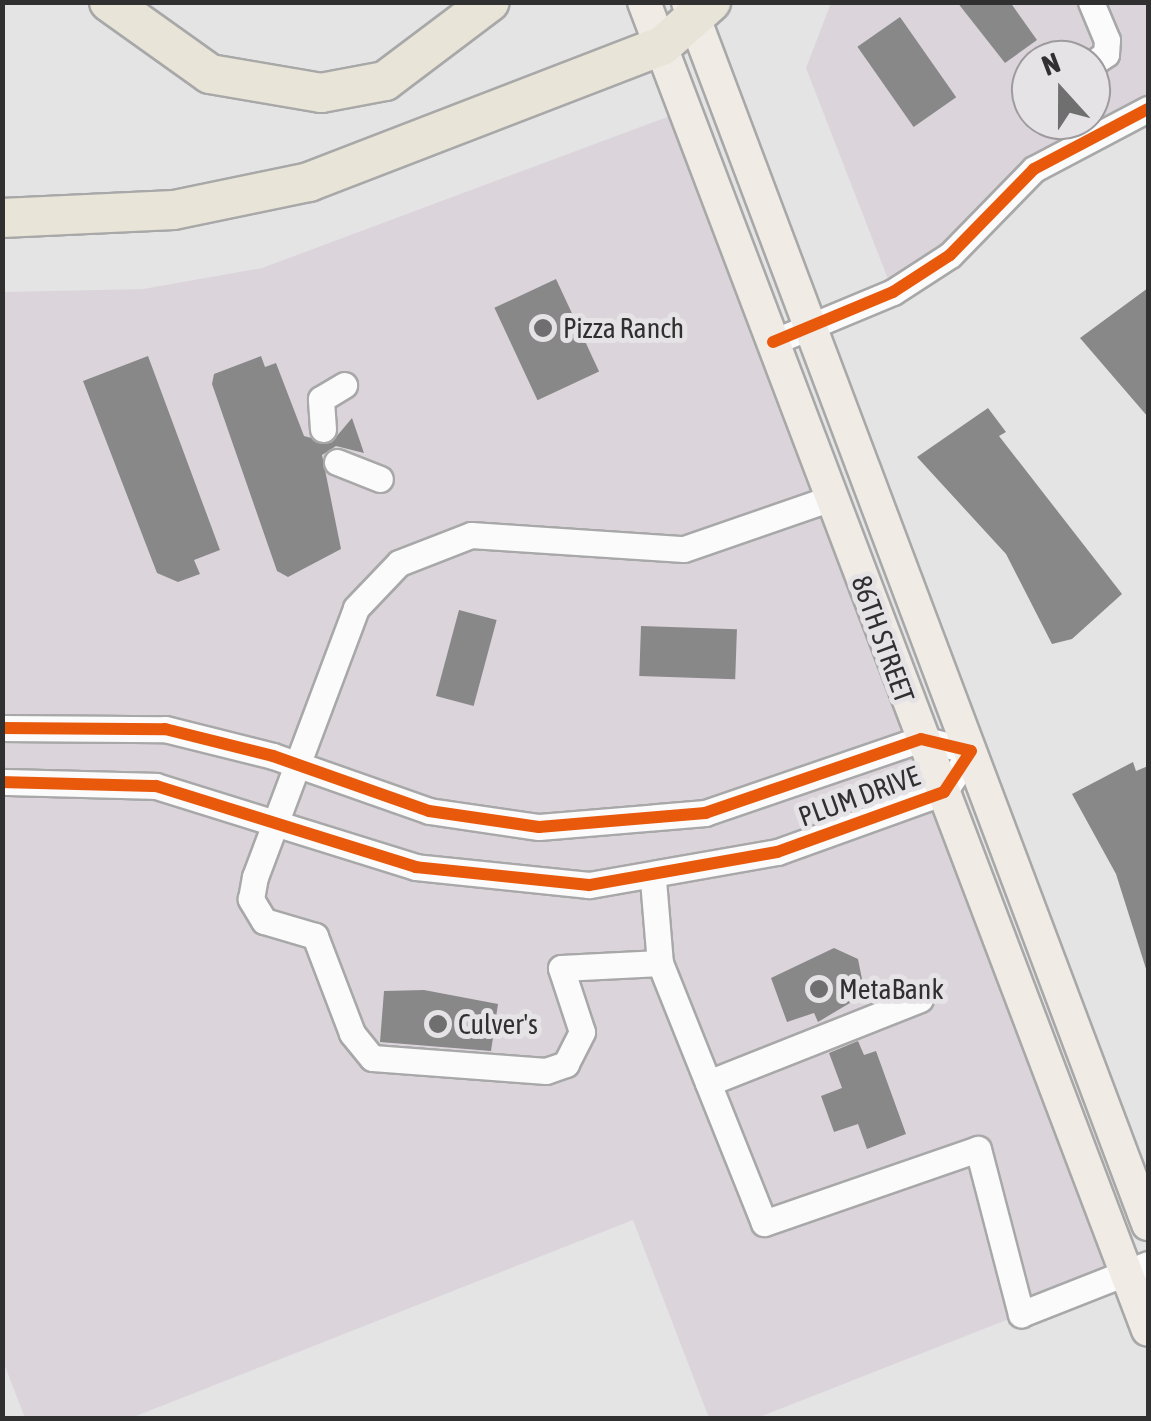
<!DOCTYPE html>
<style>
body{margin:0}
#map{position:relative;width:1151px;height:1421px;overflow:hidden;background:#e5e4e5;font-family:"Asap Condensed",sans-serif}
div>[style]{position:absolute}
.built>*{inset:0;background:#dbd5db}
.building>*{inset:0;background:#898888;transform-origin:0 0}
.roads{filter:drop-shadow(2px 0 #a8a8a8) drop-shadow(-2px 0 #a8a8a8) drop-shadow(0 2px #a8a8a8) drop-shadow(0 -2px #a8a8a8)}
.minor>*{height:25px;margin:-12.5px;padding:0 12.5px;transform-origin:12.5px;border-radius:12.5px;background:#fbfbfb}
.major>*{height:32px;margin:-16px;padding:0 16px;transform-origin:16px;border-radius:16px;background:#f0ece5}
.highway>*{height:38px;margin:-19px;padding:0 19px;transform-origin:19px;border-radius:19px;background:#e8e4d7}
.cycleway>*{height:12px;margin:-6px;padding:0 6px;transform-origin:6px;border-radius:6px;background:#e8590c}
.dots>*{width:28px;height:28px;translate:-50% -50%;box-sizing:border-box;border:5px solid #e6e3e6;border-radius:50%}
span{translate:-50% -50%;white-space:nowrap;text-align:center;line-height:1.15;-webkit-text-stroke:10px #e6e3e6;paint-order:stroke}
.poi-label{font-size:28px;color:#313031}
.left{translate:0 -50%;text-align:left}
.street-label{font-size:28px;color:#313031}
.frame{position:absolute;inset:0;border:5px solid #313031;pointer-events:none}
.north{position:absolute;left:1011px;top:40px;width:100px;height:100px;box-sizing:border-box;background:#e6e3e6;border:2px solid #9e9b9e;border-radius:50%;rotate:339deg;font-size:28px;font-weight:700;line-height:40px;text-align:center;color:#313031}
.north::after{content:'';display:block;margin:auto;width:35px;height:45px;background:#706f70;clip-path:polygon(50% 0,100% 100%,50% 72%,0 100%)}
</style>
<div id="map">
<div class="built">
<div style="clip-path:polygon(evenodd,831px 3px,1148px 3px,1148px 109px,1101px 129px,893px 292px,806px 68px,831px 3px,1031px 60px,1091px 60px,1091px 120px,1031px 120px,1031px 60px)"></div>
<div style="clip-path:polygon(686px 110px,1126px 1273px,757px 1418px,709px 1418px,633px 1220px,131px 1418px,25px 1418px,3px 1361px,3px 292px,143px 289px,262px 268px)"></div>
</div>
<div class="building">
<div style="clip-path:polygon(957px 2px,1010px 2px,1037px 40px,1005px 63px)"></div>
<div style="left:900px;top:17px;width:98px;height:52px;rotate:55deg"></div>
<div style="left:556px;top:279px;width:102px;height:68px;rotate:65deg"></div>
<div style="clip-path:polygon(1148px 288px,1148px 417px,1080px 338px)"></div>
<div style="clip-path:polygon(148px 356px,220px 550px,194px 560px,200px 574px,178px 582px,157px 573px,83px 381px)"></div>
<div style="clip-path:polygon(261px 356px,265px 367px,276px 363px,304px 436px,331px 443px,352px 418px,364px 453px,336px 446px,322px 455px,341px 549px,288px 577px,277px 571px,212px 384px,214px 374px)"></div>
<div style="clip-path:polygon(988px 408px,1006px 432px,999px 436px,1122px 594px,1072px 639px,1052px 644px,1006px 554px,917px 457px)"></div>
<div style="left:459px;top:610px;width:39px;height:89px;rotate:15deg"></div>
<div style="left:641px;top:626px;width:96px;height:50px;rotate:2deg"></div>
<div style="clip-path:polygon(1133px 762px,1136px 771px,1148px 766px,1147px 972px,1116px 874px,1072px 794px)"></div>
<div style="clip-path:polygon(834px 948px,858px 959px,865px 994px,818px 1022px,814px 1013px,787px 1022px,771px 978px)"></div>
<div style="clip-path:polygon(424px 990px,498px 1004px,491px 1051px,380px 1042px,384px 991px)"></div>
<div style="clip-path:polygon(858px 1041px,864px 1055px,876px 1051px,906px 1134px,867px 1149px,858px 1124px,834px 1132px,821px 1096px,842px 1088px,829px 1053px)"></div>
</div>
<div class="roads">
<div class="minor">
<div style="left:1091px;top:2px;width:41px;rotate:67.2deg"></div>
<div style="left:1107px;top:40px;width:14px;rotate:94deg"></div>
<div style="left:1106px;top:54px;width:18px;rotate:146deg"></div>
<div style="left:773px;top:342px;width:130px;rotate:-22.6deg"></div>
<div style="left:893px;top:292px;width:68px;rotate:-33deg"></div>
<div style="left:950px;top:255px;width:120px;rotate:-45.7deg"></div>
<div style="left:1034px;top:169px;width:129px;rotate:-27.8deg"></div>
<div style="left:323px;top:429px;width:30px;rotate:-94deg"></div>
<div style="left:321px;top:399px;width:27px;rotate:-31deg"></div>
<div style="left:337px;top:462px;width:46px;rotate:21.6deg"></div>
<div style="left:2px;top:728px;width:163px;rotate:0.4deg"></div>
<div style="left:165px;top:729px;width:111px;rotate:14deg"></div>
<div style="left:273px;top:756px;width:165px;rotate:19.4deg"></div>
<div style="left:429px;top:811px;width:111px;rotate:8.3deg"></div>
<div style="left:539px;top:827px;width:167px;rotate:-4.8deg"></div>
<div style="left:705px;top:813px;width:228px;rotate:-18.9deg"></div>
<div style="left:921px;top:739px;width:51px;rotate:13.5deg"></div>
<div style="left:971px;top:751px;width:49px;rotate:123.4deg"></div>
<div style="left:944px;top:792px;width:177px;rotate:160.2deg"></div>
<div style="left:777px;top:852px;width:191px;rotate:170deg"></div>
<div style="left:589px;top:885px;width:174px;rotate:-174.1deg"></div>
<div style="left:416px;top:867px;width:272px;rotate:-162.7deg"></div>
<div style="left:156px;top:786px;width:154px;rotate:-178.5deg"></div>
<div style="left:653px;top:880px;width:83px;rotate:85.2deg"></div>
<div style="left:660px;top:963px;width:280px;rotate:68.2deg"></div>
<div style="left:764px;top:1223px;width:226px;rotate:-19.1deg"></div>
<div style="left:978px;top:1149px;width:171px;rotate:75.4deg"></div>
<div style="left:1021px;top:1314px;width:136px;rotate:-21.5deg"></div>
<div style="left:660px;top:963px;width:99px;rotate:177.1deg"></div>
<div style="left:561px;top:968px;width:67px;rotate:71.8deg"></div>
<div style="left:582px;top:1032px;width:36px;rotate:117deg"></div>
<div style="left:566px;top:1064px;width:21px;rotate:161deg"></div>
<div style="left:546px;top:1071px;width:174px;rotate:-175.7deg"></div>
<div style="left:372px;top:1058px;width:32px;rotate:-129deg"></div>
<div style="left:352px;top:1033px;width:104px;rotate:-110.9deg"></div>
<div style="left:315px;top:936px;width:53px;rotate:-163.6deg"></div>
<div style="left:264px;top:921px;width:26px;rotate:-121deg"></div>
<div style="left:251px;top:899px;width:22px;rotate:-80deg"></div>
<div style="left:255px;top:877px;width:287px;rotate:-69.4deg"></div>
<div style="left:356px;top:608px;width:62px;rotate:-46.3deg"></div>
<div style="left:399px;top:563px;width:77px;rotate:-21.3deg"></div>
<div style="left:471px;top:535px;width:213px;rotate:3.8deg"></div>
<div style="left:684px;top:549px;width:156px;rotate:-19.1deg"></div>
<div style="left:708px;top:1083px;width:228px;rotate:-21.6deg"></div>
</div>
<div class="major">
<div style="left:644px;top:2px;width:1420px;rotate:69.22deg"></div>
<div style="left:688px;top:2px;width:1306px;rotate:69.37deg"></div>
</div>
<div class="highway">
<div style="left:109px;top:2px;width:124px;rotate:35.5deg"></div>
<div style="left:210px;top:74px;width:113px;rotate:9.7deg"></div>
<div style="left:321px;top:93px;width:65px;rotate:-10.6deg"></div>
<div style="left:385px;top:81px;width:131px;rotate:-37deg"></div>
<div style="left:2px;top:218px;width:172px;rotate:-2.7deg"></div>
<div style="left:174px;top:210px;width:138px;rotate:-11.7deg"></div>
<div style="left:309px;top:182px;width:378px;rotate:-21.1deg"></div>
<div style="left:662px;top:46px;width:66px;rotate:-41.9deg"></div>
</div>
</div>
<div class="cycleway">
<div style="left:773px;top:342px;width:130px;rotate:-22.6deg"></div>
<div style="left:893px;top:292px;width:68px;rotate:-33deg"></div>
<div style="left:950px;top:255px;width:120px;rotate:-45.7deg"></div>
<div style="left:1034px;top:169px;width:129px;rotate:-27.8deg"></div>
<div style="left:2px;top:728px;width:163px;rotate:0.4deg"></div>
<div style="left:165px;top:729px;width:111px;rotate:14deg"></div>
<div style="left:273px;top:756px;width:165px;rotate:19.4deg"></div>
<div style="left:429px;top:811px;width:111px;rotate:8.3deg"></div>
<div style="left:539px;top:827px;width:167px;rotate:-4.8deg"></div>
<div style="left:705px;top:813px;width:228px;rotate:-18.9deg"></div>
<div style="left:921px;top:739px;width:51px;rotate:13.5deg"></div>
<div style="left:971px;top:751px;width:49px;rotate:123.4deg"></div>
<div style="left:944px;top:792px;width:177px;rotate:160.2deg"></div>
<div style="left:777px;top:852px;width:191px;rotate:170deg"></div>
<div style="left:589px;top:885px;width:174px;rotate:-174.1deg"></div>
<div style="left:416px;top:867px;width:272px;rotate:-162.7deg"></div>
<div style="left:156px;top:786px;width:154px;rotate:-178.5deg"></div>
</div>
<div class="dots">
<div style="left:543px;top:328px;background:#706f70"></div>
<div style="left:819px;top:989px;background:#706f70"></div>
<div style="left:438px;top:1024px;background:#706f70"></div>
</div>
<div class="poi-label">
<span class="left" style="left:563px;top:328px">Pizza Ranch</span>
<span class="left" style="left:839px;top:989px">MetaBank</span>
<span class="left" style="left:458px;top:1024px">Culver's</span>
</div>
<div class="street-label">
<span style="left:883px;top:639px;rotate:70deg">86TH STREET</span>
<span style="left:859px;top:796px;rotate:-20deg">PLUM DRIVE</span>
</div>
<div class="frame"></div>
<div class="north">N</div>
</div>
